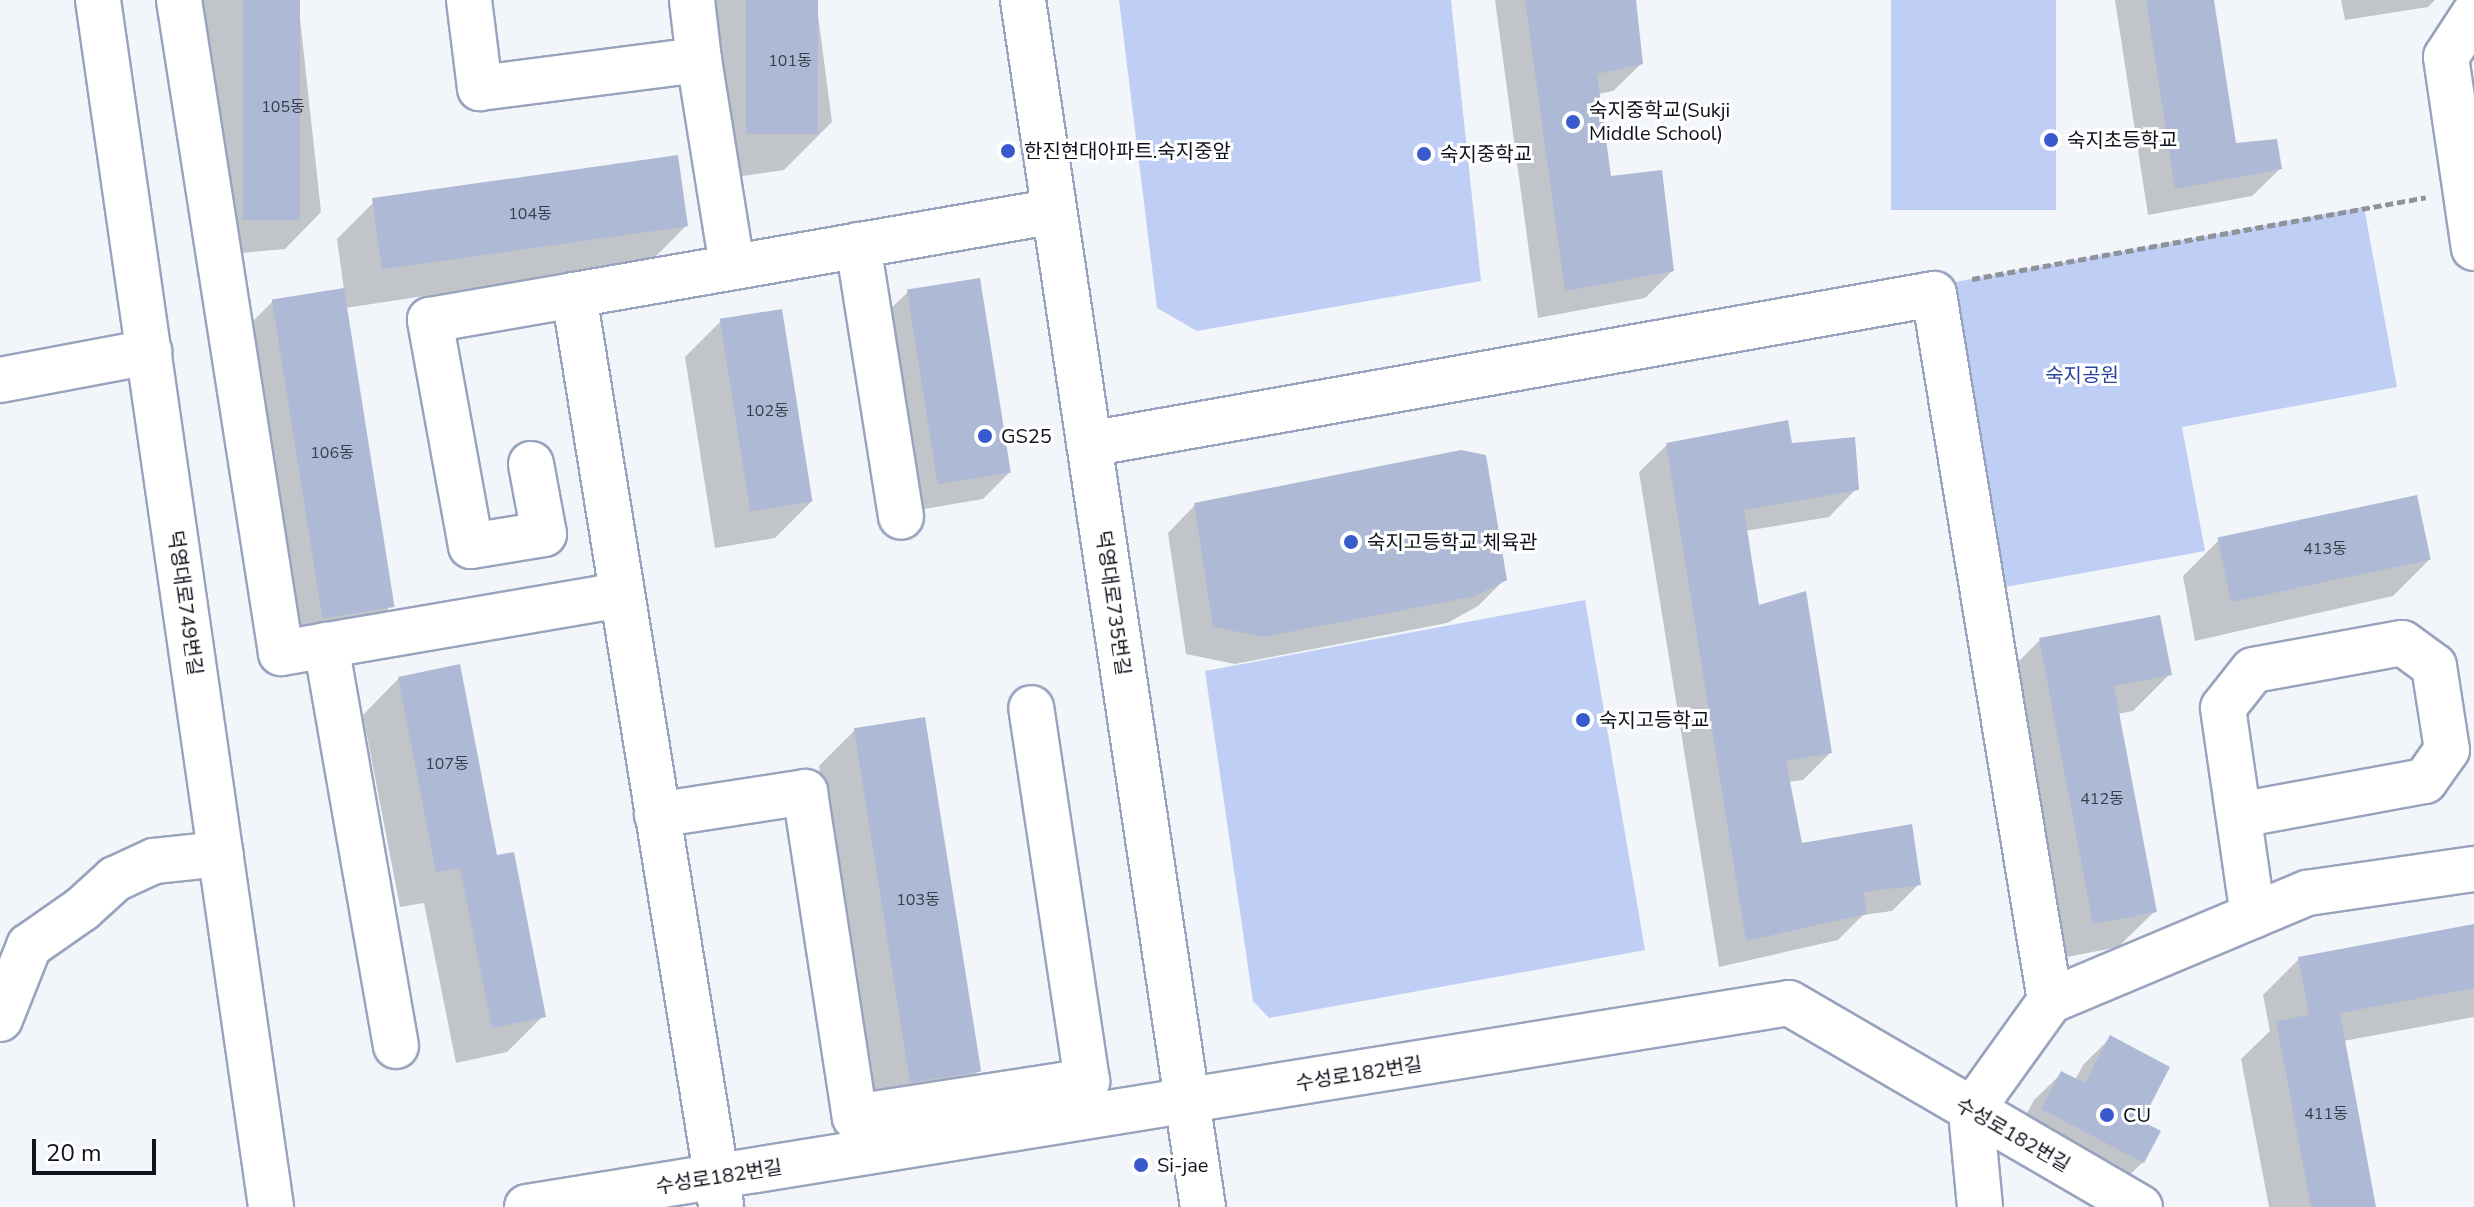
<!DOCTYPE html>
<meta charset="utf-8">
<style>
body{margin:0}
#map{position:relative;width:2474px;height:1207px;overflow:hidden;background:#f2f5fa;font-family:"Nunito Sans","Noto Sans KR",sans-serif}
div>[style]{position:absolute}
.green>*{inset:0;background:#becef4;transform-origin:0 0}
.shadow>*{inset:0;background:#0003}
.building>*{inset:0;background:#aebad5;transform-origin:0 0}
.path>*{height:5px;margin-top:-2.5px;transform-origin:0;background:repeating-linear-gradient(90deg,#8f9399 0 8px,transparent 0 12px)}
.roads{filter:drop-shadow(2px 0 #98a3bd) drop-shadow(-2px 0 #98a3bd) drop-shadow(0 2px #98a3bd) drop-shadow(0 -2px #98a3bd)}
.minor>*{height:44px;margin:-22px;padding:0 22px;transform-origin:22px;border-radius:22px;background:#fff}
.dots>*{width:22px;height:22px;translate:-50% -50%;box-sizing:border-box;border:4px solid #fff;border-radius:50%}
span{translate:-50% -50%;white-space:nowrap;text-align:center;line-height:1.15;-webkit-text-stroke:6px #fff;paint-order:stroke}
.number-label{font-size:16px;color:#373d4a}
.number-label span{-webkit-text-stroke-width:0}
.poi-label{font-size:20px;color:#0f131c}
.left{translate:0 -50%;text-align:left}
.park-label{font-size:20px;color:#29449d}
.street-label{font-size:20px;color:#0f131c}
.scale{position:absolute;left:32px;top:1139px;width:124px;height:36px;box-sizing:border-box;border:4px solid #0f131c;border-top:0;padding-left:10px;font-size:24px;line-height:28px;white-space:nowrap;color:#0f131c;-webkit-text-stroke:6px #fff;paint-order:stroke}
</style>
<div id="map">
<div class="green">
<div style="clip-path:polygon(1119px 0,1451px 0,1481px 281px,1197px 331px,1157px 308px)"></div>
<div style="left:1891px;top:0;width:165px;height:210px"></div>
<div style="clip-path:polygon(2364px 207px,2397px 387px,2182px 427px,2205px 551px,2005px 587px,1950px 283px)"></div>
<div style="clip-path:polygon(1585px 600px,1645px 950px,1269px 1018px,1253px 1001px,1205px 671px)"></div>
</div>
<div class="shadow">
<div style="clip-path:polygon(203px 0,298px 0,321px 212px,285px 249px,231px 254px)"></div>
<div style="clip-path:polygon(692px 0,816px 0,832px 122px,784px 170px,715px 180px)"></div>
<div style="clip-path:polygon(1495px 0,1634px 0,1641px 64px,1613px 91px,1598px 94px,1609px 178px,1672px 271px,1645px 298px,1538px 318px)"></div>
<div style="clip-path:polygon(2115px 0,2212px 0,2235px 145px,2280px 169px,2252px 196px,2148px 215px)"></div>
<div style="clip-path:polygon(2341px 0,2435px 0,2428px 7px,2345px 20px)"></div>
<div style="clip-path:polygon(373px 203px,686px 226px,650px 262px,345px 308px,390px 607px,354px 643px,285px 654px,237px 337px,273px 301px,344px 290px,337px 239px)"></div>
<div style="clip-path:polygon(908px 292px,1010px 472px,983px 499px,912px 511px,880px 319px)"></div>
<div style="clip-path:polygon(721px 321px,811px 502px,775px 538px,715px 548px,685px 357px)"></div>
<div style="clip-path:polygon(1667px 445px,1790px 445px,1856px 489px,1829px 517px,1745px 531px,1757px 608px,1830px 753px,1803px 780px,1788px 782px,1800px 846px,1919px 884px,1892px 911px,1863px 915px,1838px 940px,1719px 967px,1639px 472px)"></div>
<div style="clip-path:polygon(1195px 505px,1505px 579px,1478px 606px,1447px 623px,1235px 664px,1186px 654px,1168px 533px)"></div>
<div style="clip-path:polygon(2219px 540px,2429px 560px,2393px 596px,2195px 641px,2183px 576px)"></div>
<div style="clip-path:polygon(2040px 640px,2170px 674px,2133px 711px,2117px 714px,2155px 911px,2118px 947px,2057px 959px,2004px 676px)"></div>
<div style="clip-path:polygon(399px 678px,495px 858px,543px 1016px,507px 1052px,456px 1063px,424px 903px,400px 907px,363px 715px)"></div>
<div style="clip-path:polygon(855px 730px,978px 1071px,942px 1107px,875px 1118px,819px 766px)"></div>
<div style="clip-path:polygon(2474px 926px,2474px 1017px,2343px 1041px,2374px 1207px,2269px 1207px,2241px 1059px,2270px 1031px,2263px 995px,2299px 959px)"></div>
<div style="clip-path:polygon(2110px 1038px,2139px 1122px,2143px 1162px,2115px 1189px,2015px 1136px,2034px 1100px,2062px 1073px,2075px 1080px,2083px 1065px)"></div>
</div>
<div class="building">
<div style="left:243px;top:0;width:57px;height:220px"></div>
<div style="left:746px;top:0;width:72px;height:134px"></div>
<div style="clip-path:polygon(1525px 0,1636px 0,1643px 64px,1597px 74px,1611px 176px,1662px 170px,1674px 271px,1565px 291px)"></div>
<div style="clip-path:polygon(2146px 0,2214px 0,2236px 143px,2277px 139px,2282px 169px,2175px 189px)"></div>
<div style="left:678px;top:155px;width:72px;height:309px;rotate:82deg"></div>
<div style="left:980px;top:278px;width:197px;height:74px;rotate:81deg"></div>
<div style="left:344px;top:288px;width:323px;height:73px;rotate:81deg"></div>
<div style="left:782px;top:309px;width:195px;height:63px;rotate:81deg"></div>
<div style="clip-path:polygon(1788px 420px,1792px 443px,1855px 437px,1859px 490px,1744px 510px,1759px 605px,1806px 591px,1832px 753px,1786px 761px,1802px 843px,1912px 824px,1921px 885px,1863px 892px,1867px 914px,1746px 941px,1666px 443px)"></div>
<div style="clip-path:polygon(1461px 450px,1486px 455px,1507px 580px,1476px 596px,1264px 637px,1213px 627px,1194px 503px)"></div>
<div style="left:2417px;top:495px;width:66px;height:204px;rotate:78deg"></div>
<div style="clip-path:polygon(2160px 615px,2172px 675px,2114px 686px,2157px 912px,2093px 924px,2039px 638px)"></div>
<div style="clip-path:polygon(460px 664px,497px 855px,514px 852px,546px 1017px,492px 1028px,460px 868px,436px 872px,398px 677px)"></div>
<div style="left:925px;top:717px;width:359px;height:72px;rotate:81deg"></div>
<div style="clip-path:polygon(2474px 924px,2474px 988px,2340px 1013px,2376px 1207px,2311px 1207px,2276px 1021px,2309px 1015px,2298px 957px)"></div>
<div style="clip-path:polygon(2110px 1035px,2170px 1067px,2142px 1121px,2161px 1131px,2144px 1163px,2041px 1109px,2061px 1071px,2085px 1083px)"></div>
</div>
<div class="path">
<div style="left:1972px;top:279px;width:461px;rotate:-10.2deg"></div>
</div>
<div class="roads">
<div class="minor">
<div style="left:98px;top:0;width:1219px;rotate:81.84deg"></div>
<div style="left:179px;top:0;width:661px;rotate:81.12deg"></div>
<div style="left:281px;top:653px;width:346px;rotate:-9.7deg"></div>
<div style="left:469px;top:0;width:89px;rotate:82.9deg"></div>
<div style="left:480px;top:88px;width:221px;rotate:-7.3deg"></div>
<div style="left:699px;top:60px;width:60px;rotate:-96.7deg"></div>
<div style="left:1023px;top:0;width:1220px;rotate:81.52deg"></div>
<div style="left:2474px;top:14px;width:51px;rotate:123.1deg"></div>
<div style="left:2446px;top:57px;width:193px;rotate:81.7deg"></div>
<div style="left:699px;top:60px;width:210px;rotate:80.9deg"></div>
<div style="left:858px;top:245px;width:275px;rotate:81deg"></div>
<div style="left:0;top:380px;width:152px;rotate:-10.6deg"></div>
<div style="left:1089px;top:444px;width:858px;rotate:-10.07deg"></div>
<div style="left:1934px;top:294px;width:716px;rotate:80.68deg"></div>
<div style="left:531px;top:464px;width:71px;rotate:79.5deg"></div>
<div style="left:544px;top:534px;width:74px;rotate:170.7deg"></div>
<div style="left:471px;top:546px;width:230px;rotate:-100.3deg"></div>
<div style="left:430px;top:320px;width:146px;rotate:-9.8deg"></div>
<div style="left:326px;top:645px;width:407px;rotate:80.1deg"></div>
<div style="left:657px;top:815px;width:150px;rotate:-8.8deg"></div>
<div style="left:805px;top:792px;width:329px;rotate:81.3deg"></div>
<div style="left:855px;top:1117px;width:235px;rotate:-8.8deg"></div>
<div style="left:1087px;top:1081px;width:377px;rotate:-98.5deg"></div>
<div style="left:2239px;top:815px;width:189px;rotate:-10.4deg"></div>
<div style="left:2425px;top:781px;width:38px;rotate:-55deg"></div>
<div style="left:2447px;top:750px;width:85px;rotate:-98.8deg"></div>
<div style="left:2434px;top:666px;width:39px;rotate:-144deg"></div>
<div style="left:2402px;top:643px;width:151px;rotate:169.7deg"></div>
<div style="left:2253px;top:670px;width:48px;rotate:128.3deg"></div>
<div style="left:2223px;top:708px;width:210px;rotate:81.8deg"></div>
<div style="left:0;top:1019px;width:79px;rotate:-68.3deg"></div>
<div style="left:29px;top:946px;width:65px;rotate:-34.9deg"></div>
<div style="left:82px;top:909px;width:45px;rotate:-42.3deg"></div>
<div style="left:115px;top:879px;width:43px;rotate:-24.8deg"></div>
<div style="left:154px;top:861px;width:67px;rotate:-6deg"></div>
<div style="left:721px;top:1205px;width:922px;rotate:-99.18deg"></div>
<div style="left:574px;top:295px;width:487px;rotate:-9.9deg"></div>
<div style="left:527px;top:1207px;width:1278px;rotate:-9.18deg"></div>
<div style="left:1789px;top:1003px;width:406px;rotate:30.2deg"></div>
<div style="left:1980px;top:1207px;width:96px;rotate:-95.4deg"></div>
<div style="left:1971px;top:1111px;width:135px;rotate:-54.3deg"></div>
<div style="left:2050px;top:1001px;width:279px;rotate:-22.8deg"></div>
<div style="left:2307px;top:893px;width:169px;rotate:-8.2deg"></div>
</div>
</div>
<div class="dots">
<div style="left:1573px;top:122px;background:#395acc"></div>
<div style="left:2051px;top:140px;background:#395acc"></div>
<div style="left:1008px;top:151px;background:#395acc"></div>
<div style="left:1424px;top:154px;background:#395acc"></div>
<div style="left:985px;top:436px;background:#395acc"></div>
<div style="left:1351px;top:542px;background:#395acc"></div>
<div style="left:1583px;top:720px;background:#395acc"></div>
<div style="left:2107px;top:1115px;background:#395acc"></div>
<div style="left:1141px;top:1165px;background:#395acc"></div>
</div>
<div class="number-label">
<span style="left:790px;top:61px">101동</span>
<span style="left:283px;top:107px">105동</span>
<span style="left:530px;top:214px">104동</span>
<span style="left:767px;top:411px">102동</span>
<span style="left:332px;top:453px">106동</span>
<span style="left:2325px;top:549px">413동</span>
<span style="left:447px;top:764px">107동</span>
<span style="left:2102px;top:799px">412동</span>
<span style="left:918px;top:900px">103동</span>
<span style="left:2326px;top:1114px">411동</span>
</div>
<div class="poi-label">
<span class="left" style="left:1589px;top:122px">숙지중학교(Sukji<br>Middle School)</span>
<span class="left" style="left:2067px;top:140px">숙지초등학교</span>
<span class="left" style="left:1024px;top:151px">한진현대아파트.숙지중앞</span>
<span class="left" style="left:1440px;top:154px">숙지중학교</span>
<span class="left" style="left:1001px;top:436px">GS25</span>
<span class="left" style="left:1367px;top:542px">숙지고등학교 체육관</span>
<span class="left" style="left:1599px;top:720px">숙지고등학교</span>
<span class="left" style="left:2123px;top:1115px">CU</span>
<span class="left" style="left:1157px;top:1165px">Si-jae</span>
</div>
<div class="park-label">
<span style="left:2082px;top:375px">숙지공원</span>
</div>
<div class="street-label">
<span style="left:185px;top:603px;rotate:82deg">덕영대로749번길</span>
<span style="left:1113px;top:603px;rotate:82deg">덕영대로735번길</span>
<span style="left:1359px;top:1074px;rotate:-9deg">수성로182번길</span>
<span style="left:2013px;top:1135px;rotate:30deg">수성로182번길</span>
<span style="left:719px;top:1177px;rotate:-9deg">수성로182번길</span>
</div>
<div class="scale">20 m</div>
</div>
